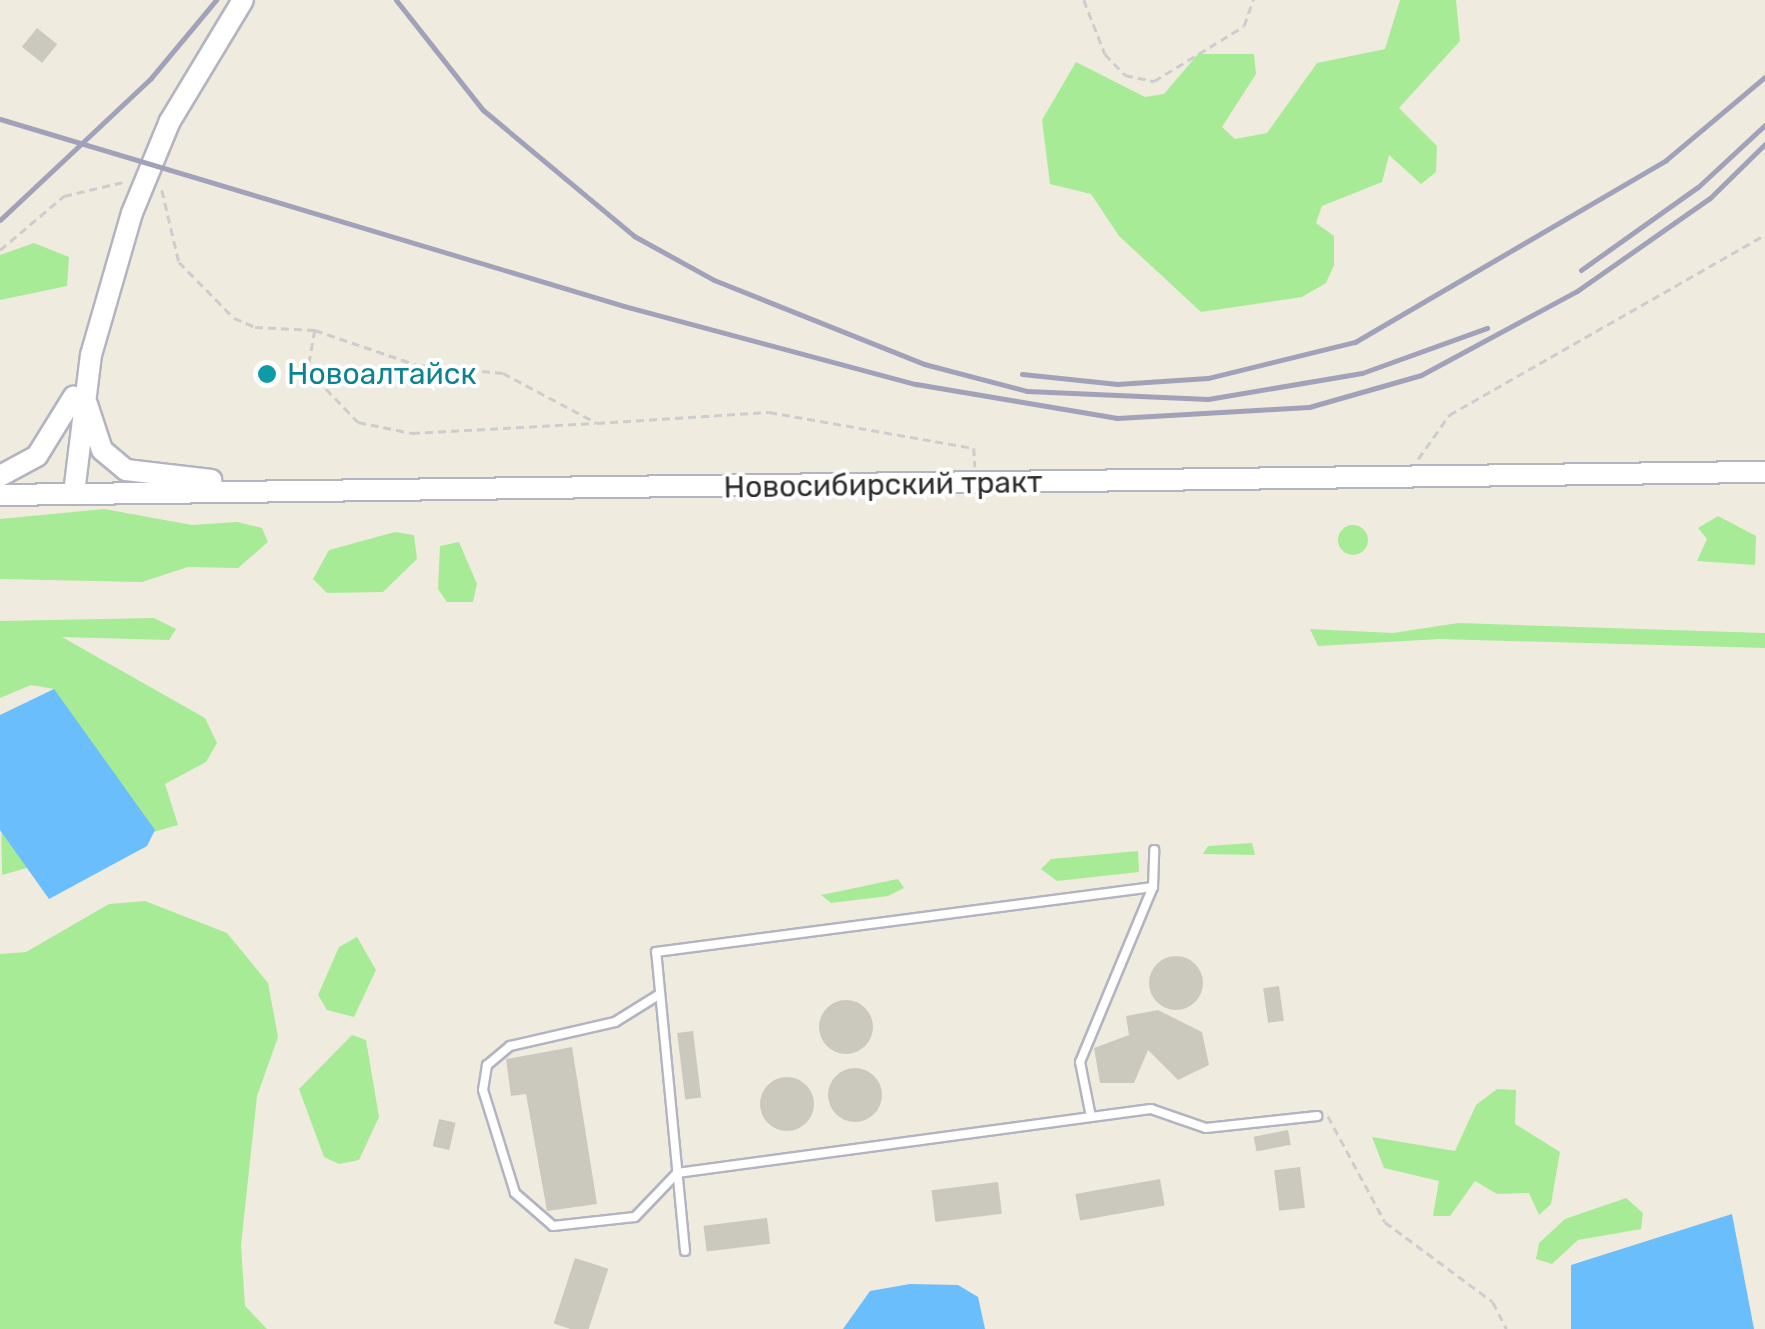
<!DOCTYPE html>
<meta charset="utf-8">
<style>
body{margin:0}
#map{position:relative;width:1765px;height:1329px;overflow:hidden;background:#f0ebdf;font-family:Rubik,sans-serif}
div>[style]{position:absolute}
.green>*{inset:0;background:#a7eb97}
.round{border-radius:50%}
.water>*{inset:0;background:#69befb}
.building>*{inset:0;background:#cbc9be;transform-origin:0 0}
.path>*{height:2.5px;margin-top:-1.25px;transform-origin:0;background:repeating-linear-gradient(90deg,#cdcdcd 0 8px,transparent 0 13px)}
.roads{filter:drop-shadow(2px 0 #b3b4c2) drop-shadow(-2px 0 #b3b4c2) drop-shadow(0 2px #b3b4c2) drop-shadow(0 -2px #b3b4c2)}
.lane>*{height:8px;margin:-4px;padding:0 4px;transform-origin:4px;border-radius:4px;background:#fff}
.secondary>*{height:20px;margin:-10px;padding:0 10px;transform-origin:10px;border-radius:10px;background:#fff}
.rail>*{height:5px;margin:-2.5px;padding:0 2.5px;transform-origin:2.5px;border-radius:2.5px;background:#a1a1ba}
.dots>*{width:28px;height:28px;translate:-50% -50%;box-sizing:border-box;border:5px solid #fff;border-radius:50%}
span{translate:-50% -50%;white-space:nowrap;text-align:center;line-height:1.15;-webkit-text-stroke:8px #fff;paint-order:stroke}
.culture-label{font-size:30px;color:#0d838f}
.left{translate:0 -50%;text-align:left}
.street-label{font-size:30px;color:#2e2e2e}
</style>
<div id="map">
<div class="green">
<div style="clip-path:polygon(1400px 0,1456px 0,1460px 41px,1399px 108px,1437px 146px,1436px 172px,1421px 184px,1389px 155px,1382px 182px,1322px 206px,1316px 223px,1334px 236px,1334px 265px,1326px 283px,1302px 297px,1201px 312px,1119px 236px,1091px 194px,1050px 184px,1042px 120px,1076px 62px,1145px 97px,1164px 94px,1198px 54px,1254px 54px,1256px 74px,1222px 127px,1235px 139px,1267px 133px,1317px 63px,1385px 49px)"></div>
<div style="clip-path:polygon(34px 243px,69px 257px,67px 286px,0 300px,0 255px)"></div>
<div style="clip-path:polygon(104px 509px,192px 525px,237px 522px,262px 528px,268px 542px,238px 568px,188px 567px,142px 582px,0 579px,0 519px)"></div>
<div style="clip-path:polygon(1718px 516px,1756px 536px,1755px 565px,1697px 561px,1707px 539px,1698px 528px)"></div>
<div class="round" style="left:1338px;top:525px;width:30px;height:30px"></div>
<div style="clip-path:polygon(395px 532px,414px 535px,417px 559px,383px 592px,327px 593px,313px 579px,329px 550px)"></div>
<div style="clip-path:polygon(459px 542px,477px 584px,473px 602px,447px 602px,438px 589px,440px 546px)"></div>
<div style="clip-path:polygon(154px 618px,176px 629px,169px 640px,62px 637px,205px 718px,217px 743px,206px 762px,165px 784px,178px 825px,2px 875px,0 745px,56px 713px,54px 689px,31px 685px,0 698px,0 621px)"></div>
<div style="clip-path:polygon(1458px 623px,1765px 633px,1765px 648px,1439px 639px,1318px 646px,1310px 629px,1393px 633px)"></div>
<div style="clip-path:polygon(1252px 843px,1255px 855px,1203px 854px,1208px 846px)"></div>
<div style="clip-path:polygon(1138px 851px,1139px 872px,1057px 881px,1041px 869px,1051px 859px)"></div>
<div style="clip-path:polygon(898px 879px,904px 888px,888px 896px,831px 903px,821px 895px)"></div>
<div style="clip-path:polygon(145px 901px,227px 933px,268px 983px,278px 1037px,257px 1096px,241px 1245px,245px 1306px,267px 1329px,0 1329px,0 954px,26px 952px,109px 904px)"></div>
<div style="clip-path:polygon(357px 937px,376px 970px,354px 1017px,327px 1010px,318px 995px,339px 947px)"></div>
<div style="clip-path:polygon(352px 1035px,366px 1040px,379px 1117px,359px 1160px,339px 1164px,324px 1157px,299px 1089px)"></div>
<div style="clip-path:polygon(1497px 1089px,1516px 1090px,1515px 1124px,1560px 1152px,1551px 1204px,1539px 1215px,1529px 1193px,1497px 1194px,1475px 1181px,1450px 1216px,1433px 1216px,1439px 1181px,1384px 1168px,1372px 1137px,1455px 1151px,1476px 1105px)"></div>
<div style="clip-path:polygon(1626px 1198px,1643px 1213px,1641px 1229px,1578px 1240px,1552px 1264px,1536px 1259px,1539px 1243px,1565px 1219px)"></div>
</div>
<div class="water">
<div style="clip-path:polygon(54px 689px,155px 830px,147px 846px,49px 899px,0 830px,0 715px)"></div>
<div style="clip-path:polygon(1732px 1214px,1754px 1329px,1571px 1329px,1571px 1265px)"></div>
<div style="clip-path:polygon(910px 1284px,958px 1285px,978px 1297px,985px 1329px,843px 1329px,870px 1291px)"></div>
</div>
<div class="building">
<div style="left:37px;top:28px;width:26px;height:24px;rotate:39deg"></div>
<div class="round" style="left:1149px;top:956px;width:54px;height:54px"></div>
<div style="left:1279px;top:986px;width:35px;height:16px;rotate:82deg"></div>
<div class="round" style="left:819px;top:1000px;width:54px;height:54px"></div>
<div style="clip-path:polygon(1158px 1010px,1202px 1032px,1209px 1065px,1178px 1080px,1148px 1050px,1134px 1083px,1100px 1083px,1094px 1048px,1129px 1035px,1126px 1016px)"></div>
<div style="left:693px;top:1031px;width:67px;height:16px;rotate:83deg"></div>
<div style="clip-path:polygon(572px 1047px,597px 1204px,547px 1211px,526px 1094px,511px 1096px,506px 1059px)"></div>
<div class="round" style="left:828px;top:1068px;width:54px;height:54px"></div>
<div class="round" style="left:760px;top:1077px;width:54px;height:54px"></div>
<div style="left:439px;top:1119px;width:17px;height:28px;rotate:13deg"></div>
<div style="left:1288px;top:1130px;width:15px;height:35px;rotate:79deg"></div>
<div style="left:1300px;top:1167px;width:41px;height:26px;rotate:83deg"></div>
<div style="left:1160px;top:1179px;width:27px;height:86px;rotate:80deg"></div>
<div style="left:998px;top:1182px;width:32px;height:67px;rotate:83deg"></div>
<div style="left:767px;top:1218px;width:26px;height:64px;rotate:83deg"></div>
<div style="left:575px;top:1258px;width:35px;height:69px;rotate:18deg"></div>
</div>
<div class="path">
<div style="left:1084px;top:0;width:58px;rotate:68.7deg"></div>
<div style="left:1105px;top:54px;width:29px;rotate:46deg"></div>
<div style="left:1125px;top:75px;width:30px;rotate:12deg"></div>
<div style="left:1154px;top:81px;width:105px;rotate:-31.4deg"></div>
<div style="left:1244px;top:26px;width:28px;rotate:-71deg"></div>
<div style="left:162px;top:190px;width:74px;rotate:76.7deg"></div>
<div style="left:179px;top:262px;width:78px;rotate:45.5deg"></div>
<div style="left:234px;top:318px;width:23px;rotate:23deg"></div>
<div style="left:255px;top:327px;width:60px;rotate:2.9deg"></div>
<div style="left:315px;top:330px;width:108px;rotate:18.9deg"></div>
<div style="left:417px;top:365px;width:86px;rotate:5.3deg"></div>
<div style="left:503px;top:373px;width:106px;rotate:28deg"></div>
<div style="left:597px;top:423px;width:172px;rotate:-3.7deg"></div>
<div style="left:769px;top:412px;width:208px;rotate:10deg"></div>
<div style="left:974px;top:448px;width:19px;rotate:87deg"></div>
<div style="left:0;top:250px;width:84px;rotate:-40.2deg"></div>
<div style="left:64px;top:196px;width:65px;rotate:-13.4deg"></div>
<div style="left:315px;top:330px;width:41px;rotate:99.9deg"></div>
<div style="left:308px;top:370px;width:72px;rotate:46.1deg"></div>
<div style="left:358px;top:422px;width:55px;rotate:11.5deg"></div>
<div style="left:412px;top:433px;width:183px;rotate:-3.1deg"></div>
<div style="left:1418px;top:459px;width:54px;rotate:-54.8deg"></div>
<div style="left:1449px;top:415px;width:364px;rotate:-29.7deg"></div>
<div style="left:1328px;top:1116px;width:120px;rotate:61.7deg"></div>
<div style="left:1385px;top:1222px;width:134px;rotate:36.5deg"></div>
<div style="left:1493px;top:1302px;width:30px;rotate:63deg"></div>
</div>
<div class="roads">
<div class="lane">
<div style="left:660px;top:994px;width:53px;rotate:148.1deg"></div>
<div style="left:615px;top:1022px;width:108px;rotate:167.1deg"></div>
<div style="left:510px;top:1046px;width:30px;rotate:140deg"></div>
<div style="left:487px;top:1065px;width:25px;rotate:99deg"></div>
<div style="left:483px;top:1090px;width:108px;rotate:72.7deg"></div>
<div style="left:515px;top:1193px;width:50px;rotate:41deg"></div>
<div style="left:553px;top:1226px;width:82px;rotate:-6.3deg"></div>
<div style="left:635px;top:1217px;width:61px;rotate:-46.3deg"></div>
<div style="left:677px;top:1173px;width:478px;rotate:-7.7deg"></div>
<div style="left:1151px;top:1109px;width:58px;rotate:19.1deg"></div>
<div style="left:1206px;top:1128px;width:112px;rotate:-6.2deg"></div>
<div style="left:1091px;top:1117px;width:56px;rotate:-101.3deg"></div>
<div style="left:1080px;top:1062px;width:190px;rotate:-67.4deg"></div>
<div style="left:1153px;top:887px;width:37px;rotate:-88deg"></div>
<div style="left:685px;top:1251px;width:300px;rotate:-95.5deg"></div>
<div style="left:656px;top:952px;width:501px;rotate:-7.45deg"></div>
</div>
<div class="secondary">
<div style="left:87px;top:404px;width:48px;rotate:71.9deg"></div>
<div style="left:102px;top:450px;width:31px;rotate:40deg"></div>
<div style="left:126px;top:470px;width:86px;rotate:6.7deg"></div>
<div style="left:0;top:476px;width:42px;rotate:-28.4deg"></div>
<div style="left:37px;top:456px;width:70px;rotate:-58.3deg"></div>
<div style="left:74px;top:493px;width:139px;rotate:-83deg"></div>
<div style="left:91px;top:355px;width:148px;rotate:-73.9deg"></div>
<div style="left:132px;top:213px;width:100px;rotate:-67.6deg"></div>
<div style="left:170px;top:121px;width:141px;rotate:-58.9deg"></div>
<div style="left:0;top:495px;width:1765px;rotate:-0.75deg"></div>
</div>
</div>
<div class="rail">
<div style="left:396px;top:0;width:140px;rotate:51.7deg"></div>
<div style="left:483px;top:110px;width:197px;rotate:39.8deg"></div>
<div style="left:634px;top:236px;width:91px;rotate:28.8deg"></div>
<div style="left:714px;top:280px;width:226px;rotate:21.8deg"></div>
<div style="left:924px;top:364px;width:106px;rotate:14.7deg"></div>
<div style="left:1027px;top:391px;width:181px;rotate:2.5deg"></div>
<div style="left:1208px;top:399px;width:156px;rotate:-9.6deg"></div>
<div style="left:1362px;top:373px;width:133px;rotate:-19.8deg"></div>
<div style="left:0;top:119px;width:651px;rotate:16.68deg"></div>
<div style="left:624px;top:306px;width:302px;rotate:15deg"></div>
<div style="left:916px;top:384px;width:204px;rotate:9.6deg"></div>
<div style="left:1117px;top:418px;width:192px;rotate:-3.3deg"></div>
<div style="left:1309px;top:407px;width:116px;rotate:-15.9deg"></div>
<div style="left:1421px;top:375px;width:177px;rotate:-28.3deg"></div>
<div style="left:1577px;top:291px;width:162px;rotate:-35deg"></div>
<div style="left:1710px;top:198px;width:77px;rotate:-44.5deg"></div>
<div style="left:0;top:220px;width:207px;rotate:-43.2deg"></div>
<div style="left:151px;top:78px;width:102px;rotate:-50.2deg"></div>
<div style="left:1581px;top:270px;width:143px;rotate:-35.4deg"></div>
<div style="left:1698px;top:187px;width:91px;rotate:-42.8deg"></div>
<div style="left:1022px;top:374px;width:96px;rotate:6deg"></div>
<div style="left:1117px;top:384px;width:91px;rotate:-3.8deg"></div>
<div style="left:1208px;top:378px;width:151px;rotate:-13.8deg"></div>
<div style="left:1355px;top:342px;width:360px;rotate:-30.3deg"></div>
<div style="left:1666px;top:160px;width:129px;rotate:-40deg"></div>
</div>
<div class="dots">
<div style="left:267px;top:374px;background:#0f9aa8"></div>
</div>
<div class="culture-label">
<span class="left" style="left:287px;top:374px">Новоалтайск</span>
</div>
<div class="street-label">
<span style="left:883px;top:485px;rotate:-1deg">Новосибирский тракт</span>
</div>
</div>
